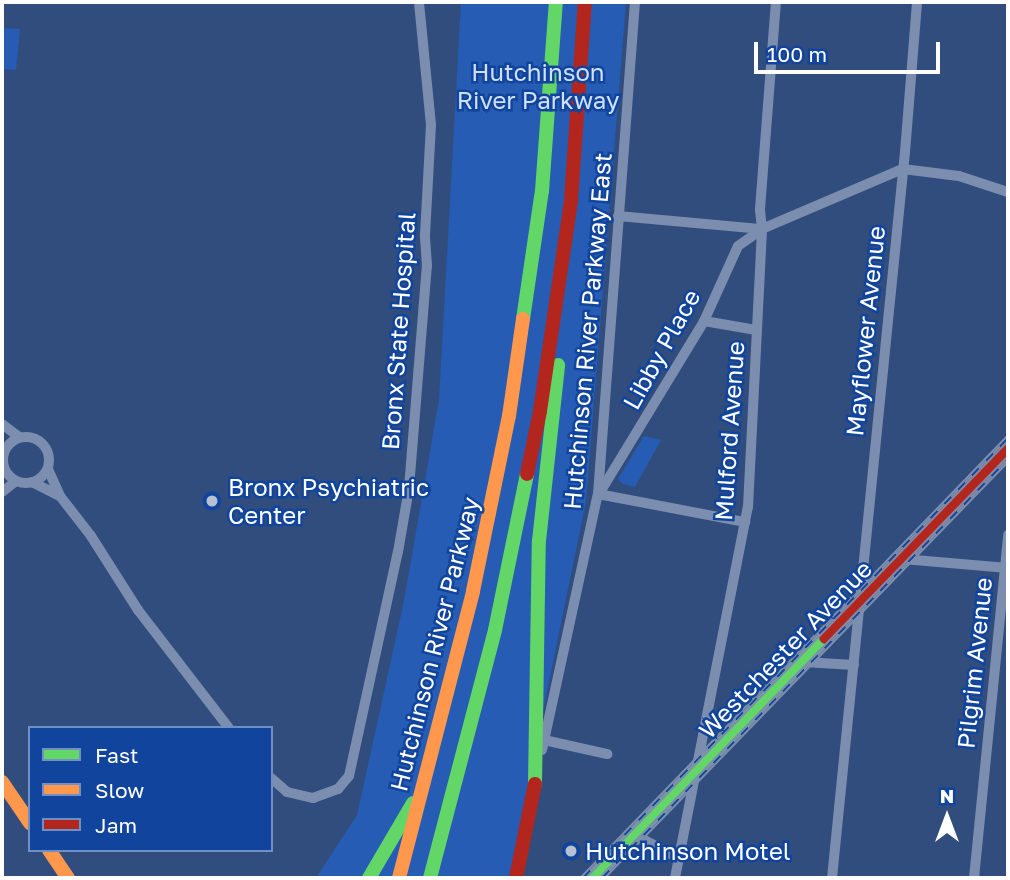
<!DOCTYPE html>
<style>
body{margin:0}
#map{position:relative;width:1010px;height:880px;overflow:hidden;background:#314d7e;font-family:"Golos Text",sans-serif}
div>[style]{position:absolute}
.green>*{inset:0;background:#265cb3}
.street>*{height:10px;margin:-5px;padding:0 5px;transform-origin:5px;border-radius:5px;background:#7c8eaf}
.street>.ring{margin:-5px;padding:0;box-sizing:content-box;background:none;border:10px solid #7c8eaf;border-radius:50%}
.fast>*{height:14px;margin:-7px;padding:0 7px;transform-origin:7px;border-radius:7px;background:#63d668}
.slow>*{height:14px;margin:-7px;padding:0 7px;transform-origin:7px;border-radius:7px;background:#ff974d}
.jam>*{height:14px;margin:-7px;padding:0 7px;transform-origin:7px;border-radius:7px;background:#b3261e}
.rail>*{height:6px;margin-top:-3px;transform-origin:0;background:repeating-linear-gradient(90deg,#11459d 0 10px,#7c8eae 0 20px);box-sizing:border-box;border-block:2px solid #7c8eae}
.dots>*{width:19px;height:19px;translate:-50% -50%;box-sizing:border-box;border:4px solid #11459d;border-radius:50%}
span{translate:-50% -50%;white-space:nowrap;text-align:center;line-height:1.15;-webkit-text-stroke:5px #11459d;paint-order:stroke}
.park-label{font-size:24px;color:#cfe1fe}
.street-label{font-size:24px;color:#fff}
.poi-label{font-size:24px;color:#fff}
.left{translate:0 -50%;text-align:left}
.frame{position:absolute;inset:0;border:4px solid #fff;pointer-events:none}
.legend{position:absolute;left:28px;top:726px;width:245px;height:126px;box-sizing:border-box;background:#11459d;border:2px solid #708fc4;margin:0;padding:9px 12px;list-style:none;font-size:21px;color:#fff}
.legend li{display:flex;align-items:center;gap:14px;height:35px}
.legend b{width:35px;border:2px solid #708fc4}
.north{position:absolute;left:912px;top:782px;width:70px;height:70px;-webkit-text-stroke:5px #11459d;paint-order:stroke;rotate:0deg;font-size:19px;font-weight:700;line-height:28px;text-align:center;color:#fff}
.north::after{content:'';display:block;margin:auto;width:24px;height:32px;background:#fff;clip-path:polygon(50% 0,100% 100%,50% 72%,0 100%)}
.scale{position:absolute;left:754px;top:42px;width:186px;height:32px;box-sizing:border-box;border:4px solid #fff;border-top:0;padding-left:9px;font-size:21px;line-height:24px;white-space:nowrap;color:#fff;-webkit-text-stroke:5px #11459d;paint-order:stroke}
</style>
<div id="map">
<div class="green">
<div style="clip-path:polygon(461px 2px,626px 2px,586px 501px,509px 878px,316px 878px,357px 815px,404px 601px,439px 400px)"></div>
<div style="clip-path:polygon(2px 28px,20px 29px,16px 70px,2px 69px)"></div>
<div style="clip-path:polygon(644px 436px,661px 440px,635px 487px,623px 484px,618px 479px)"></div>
</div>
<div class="street">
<div style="left:618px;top:216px;width:145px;rotate:5.2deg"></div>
<div style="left:762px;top:229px;width:153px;rotate:-23.1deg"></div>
<div style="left:903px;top:169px;width:56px;rotate:7.1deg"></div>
<div style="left:959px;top:176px;width:52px;rotate:18.1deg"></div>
<div style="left:704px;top:321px;width:53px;rotate:9.8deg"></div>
<div style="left:2px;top:424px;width:21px;rotate:37deg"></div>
<div class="ring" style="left:3px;top:437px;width:36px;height:36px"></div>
<div style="left:48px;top:469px;width:30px;rotate:66deg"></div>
<div style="left:60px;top:496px;width:51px;rotate:52.2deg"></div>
<div style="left:91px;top:536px;width:88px;rotate:57.6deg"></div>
<div style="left:138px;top:610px;width:149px;rotate:52.4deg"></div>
<div style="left:32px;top:482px;width:31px;rotate:27deg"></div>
<div style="left:2px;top:492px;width:18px;rotate:-38deg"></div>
<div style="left:598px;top:494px;width:150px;rotate:10.8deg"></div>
<div style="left:599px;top:494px;width:202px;rotate:-58.7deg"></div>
<div style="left:704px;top:321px;width:82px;rotate:-65.6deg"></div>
<div style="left:738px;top:246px;width:29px;rotate:-35deg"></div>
<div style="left:903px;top:559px;width:105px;rotate:4.9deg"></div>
<div style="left:804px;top:662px;width:50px;rotate:3.4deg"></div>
<div style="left:544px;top:740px;width:65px;rotate:12.5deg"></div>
<div style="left:542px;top:750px;width:262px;rotate:-77.7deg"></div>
<div style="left:598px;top:494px;width:493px;rotate:-85.7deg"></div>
<div style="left:271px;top:778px;width:21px;rotate:41deg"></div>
<div style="left:287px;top:792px;width:27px;rotate:13deg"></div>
<div style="left:313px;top:798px;width:27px;rotate:-20deg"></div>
<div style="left:338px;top:789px;width:17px;rotate:-50deg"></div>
<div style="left:349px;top:776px;width:229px;rotate:-77.7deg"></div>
<div style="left:398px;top:552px;width:65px;rotate:-80.2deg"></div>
<div style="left:409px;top:488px;width:223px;rotate:-85.4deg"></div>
<div style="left:427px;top:266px;width:31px;rotate:-94deg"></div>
<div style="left:425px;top:235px;width:110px;rotate:-86.9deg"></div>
<div style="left:431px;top:125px;width:124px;rotate:-95.6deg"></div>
<div style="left:635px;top:835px;width:49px;rotate:28.1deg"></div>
<div style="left:675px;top:878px;width:378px;rotate:-78.9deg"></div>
<div style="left:748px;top:507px;width:278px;rotate:-87.1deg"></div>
<div style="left:762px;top:229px;width:20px;rotate:-96deg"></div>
<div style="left:760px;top:209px;width:208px;rotate:-85.6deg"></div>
<div style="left:832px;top:878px;width:730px;rotate:-84.26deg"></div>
<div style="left:905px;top:152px;width:150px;rotate:-85.4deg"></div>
<div style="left:974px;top:878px;width:345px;rotate:-84.3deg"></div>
</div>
<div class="fast">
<div style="left:523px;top:319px;width:129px;rotate:-81.6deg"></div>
<div style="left:542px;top:191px;width:190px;rotate:-85.8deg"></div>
<div style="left:535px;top:784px;width:243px;rotate:-89.1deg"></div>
<div style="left:539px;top:541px;width:177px;rotate:-83.8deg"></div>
<div style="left:369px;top:878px;width:87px;rotate:-59.6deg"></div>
<div style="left:430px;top:878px;width:256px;rotate:-75.3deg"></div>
<div style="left:495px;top:630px;width:159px;rotate:-78.4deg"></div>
<div style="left:593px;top:878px;width:335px;rotate:-46deg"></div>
</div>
<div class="slow">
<div style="left:2px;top:782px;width:50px;rotate:55.7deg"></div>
<div style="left:49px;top:850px;width:34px;rotate:56deg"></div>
<div style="left:399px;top:878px;width:296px;rotate:-75.5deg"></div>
<div style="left:473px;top:591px;width:179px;rotate:-78.4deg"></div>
<div style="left:509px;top:416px;width:98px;rotate:-81.8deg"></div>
</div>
<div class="jam">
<div style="left:527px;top:474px;width:64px;rotate:-78.3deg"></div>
<div style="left:540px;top:411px;width:213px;rotate:-81.6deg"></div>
<div style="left:571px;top:200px;width:198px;rotate:-86deg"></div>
<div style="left:826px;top:637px;width:261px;rotate:-45.8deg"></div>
<div style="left:516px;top:878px;width:96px;rotate:-78.6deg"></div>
</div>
<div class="rail">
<div style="left:583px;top:878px;width:612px;rotate:-45.99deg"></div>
<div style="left:602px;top:878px;width:583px;rotate:-45.9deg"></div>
</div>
<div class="dots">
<div style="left:212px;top:501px;background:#b7c1d2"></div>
<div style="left:571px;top:851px;background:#b7c1d2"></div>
</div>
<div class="park-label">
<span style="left:538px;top:86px">Hutchinson<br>River Parkway</span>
</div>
<div class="street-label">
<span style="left:398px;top:331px;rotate:-86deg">Bronx State Hospital</span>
<span style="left:587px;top:331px;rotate:-85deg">Hutchinson River Parkway East</span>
<span style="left:865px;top:331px;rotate:-84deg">Mayflower Avenue</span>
<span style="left:661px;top:349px;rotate:-61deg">Libby Place</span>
<span style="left:729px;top:431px;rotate:-86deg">Mulford Avenue</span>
<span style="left:434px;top:644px;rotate:-76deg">Hutchinson River Parkway</span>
<span style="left:785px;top:649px;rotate:-46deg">Westchester Avenue</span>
<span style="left:974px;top:663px;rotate:-84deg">Pilgrim Avenue</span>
</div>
<div class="poi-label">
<span class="left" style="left:228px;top:501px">Bronx Psychiatric<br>Center</span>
<span class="left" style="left:585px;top:851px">Hutchinson Motel</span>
</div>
<div class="frame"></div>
<ul class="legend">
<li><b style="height:9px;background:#63d668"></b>Fast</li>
<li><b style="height:9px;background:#ff974d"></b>Slow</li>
<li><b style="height:9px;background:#b3261e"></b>Jam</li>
</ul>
<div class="north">N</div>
<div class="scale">100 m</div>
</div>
